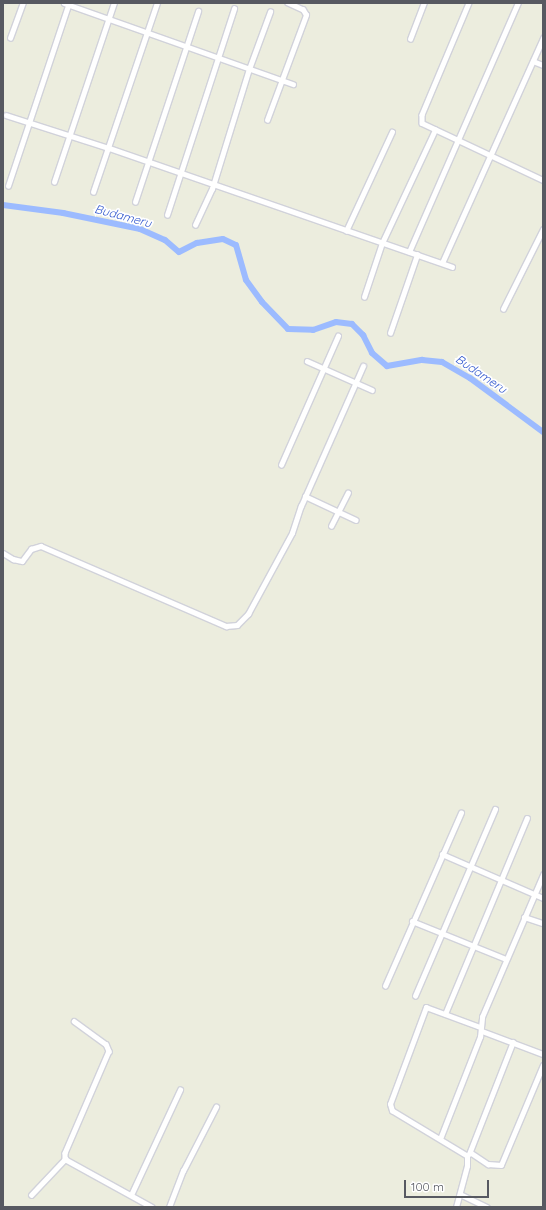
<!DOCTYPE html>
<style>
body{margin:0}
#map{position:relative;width:546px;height:1210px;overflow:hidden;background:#ecedde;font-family:Quicksand,sans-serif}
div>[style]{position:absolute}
.canal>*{height:6px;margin:-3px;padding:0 3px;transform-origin:3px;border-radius:3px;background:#9cbbff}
.roads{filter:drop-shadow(1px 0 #d1d2da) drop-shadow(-1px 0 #d1d2da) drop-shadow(0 1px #d1d2da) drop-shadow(0 -1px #d1d2da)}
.minor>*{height:4.5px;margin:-2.25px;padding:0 2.25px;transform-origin:2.25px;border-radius:2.25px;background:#fff}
span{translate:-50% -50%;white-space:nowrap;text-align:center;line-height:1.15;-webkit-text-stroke:3.5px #fff;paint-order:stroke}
.water-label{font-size:12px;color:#3359ce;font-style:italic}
.frame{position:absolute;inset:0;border:4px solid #575961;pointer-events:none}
.scale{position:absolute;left:404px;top:1180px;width:85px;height:18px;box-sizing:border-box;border:2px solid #575961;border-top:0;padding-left:5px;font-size:12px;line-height:14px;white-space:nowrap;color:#575961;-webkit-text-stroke:3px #fff;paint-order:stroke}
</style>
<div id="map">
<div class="canal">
<div style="left:3px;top:205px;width:61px;rotate:7.6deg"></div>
<div style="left:63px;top:213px;width:79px;rotate:11.7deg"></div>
<div style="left:140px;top:229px;width:27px;rotate:24deg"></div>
<div style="left:165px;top:240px;width:18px;rotate:41deg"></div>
<div style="left:179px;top:252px;width:20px;rotate:-27deg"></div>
<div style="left:197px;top:243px;width:26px;rotate:-9deg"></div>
<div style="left:223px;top:239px;width:14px;rotate:25deg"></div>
<div style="left:236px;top:245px;width:36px;rotate:74deg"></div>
<div style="left:246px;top:280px;width:27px;rotate:54deg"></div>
<div style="left:262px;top:302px;width:37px;rotate:46deg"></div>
<div style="left:288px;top:329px;width:25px;rotate:2deg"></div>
<div style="left:313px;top:330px;width:24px;rotate:-19deg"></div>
<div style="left:336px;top:322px;width:16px;rotate:7deg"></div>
<div style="left:352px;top:324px;width:16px;rotate:45deg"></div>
<div style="left:363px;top:335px;width:20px;rotate:63deg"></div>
<div style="left:372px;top:353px;width:20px;rotate:41deg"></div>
<div style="left:387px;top:366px;width:36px;rotate:-10deg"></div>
<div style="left:422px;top:360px;width:20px;rotate:6deg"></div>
<div style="left:442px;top:362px;width:32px;rotate:30deg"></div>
<div style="left:470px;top:378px;width:91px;rotate:36.5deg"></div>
</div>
<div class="roads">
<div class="minor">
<div style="left:64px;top:3px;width:243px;rotate:19.5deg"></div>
<div style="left:469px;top:3px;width:121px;rotate:112.8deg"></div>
<div style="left:422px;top:115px;width:8px;rotate:90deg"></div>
<div style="left:422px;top:123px;width:134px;rotate:25.2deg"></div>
<div style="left:10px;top:38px;width:37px;rotate:-70deg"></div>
<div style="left:410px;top:39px;width:39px;rotate:-69deg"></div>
<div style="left:533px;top:61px;width:11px;rotate:22deg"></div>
<div style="left:6px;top:115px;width:108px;rotate:17.8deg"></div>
<div style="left:109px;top:148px;width:363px;rotate:19.1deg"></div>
<div style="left:267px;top:120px;width:112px;rotate:-69.6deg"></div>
<div style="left:306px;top:15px;width:6px;rotate:-121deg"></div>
<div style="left:303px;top:10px;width:17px;rotate:-155deg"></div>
<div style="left:54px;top:182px;width:189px;rotate:-71.5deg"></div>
<div style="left:8px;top:186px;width:193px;rotate:-71.6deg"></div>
<div style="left:93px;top:192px;width:200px;rotate:-71.3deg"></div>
<div style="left:135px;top:202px;width:201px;rotate:-71.7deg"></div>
<div style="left:167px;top:215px;width:217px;rotate:-72deg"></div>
<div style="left:195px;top:225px;width:40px;rotate:-65deg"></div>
<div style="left:212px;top:189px;width:126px;rotate:-72.9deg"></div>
<div style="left:249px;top:69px;width:61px;rotate:-69.8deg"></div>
<div style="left:346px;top:231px;width:109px;rotate:-65.1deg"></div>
<div style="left:409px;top:252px;width:272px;rotate:-66.4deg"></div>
<div style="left:442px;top:263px;width:247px;rotate:-65.8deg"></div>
<div style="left:364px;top:297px;width:57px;rotate:-71.6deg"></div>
<div style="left:382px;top:243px;width:125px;rotate:-64.9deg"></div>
<div style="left:503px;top:309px;width:89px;rotate:-63.4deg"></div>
<div style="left:390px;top:333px;width:83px;rotate:-70.9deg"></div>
<div style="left:307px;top:361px;width:71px;rotate:24deg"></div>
<div style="left:281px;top:465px;width:141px;rotate:-66.2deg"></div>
<div style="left:305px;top:496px;width:56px;rotate:25.2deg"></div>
<div style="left:331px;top:526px;width:37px;rotate:-63deg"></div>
<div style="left:3px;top:553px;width:12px;rotate:31deg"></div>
<div style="left:13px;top:559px;width:9px;rotate:13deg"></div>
<div style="left:22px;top:561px;width:15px;rotate:-53deg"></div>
<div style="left:31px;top:549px;width:10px;rotate:-17deg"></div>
<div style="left:41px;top:546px;width:202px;rotate:23.4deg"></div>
<div style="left:226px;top:626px;width:11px;rotate:-5deg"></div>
<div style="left:237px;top:625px;width:16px;rotate:-45deg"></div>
<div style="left:248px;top:614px;width:92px;rotate:-61.5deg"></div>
<div style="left:292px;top:533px;width:28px;rotate:-72deg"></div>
<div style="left:301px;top:506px;width:153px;rotate:-66.1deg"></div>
<div style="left:442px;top:854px;width:110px;rotate:23.5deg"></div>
<div style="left:524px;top:917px;width:20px;rotate:18deg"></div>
<div style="left:412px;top:921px;width:101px;rotate:22deg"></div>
<div style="left:385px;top:986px;width:189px;rotate:-66.3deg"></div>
<div style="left:415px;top:996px;width:203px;rotate:-66.8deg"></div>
<div style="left:445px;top:1014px;width:212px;rotate:-67.3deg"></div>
<div style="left:74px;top:1021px;width:39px;rotate:36deg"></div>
<div style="left:106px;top:1044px;width:8px;rotate:67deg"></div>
<div style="left:109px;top:1051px;width:111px;rotate:113.3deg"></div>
<div style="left:65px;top:1153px;width:6px;rotate:90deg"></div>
<div style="left:65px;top:1159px;width:99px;rotate:28.9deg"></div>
<div style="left:482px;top:1031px;width:65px;rotate:20.7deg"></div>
<div style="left:440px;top:1139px;width:110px;rotate:-68.6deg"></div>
<div style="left:480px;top:1037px;width:20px;rotate:-84deg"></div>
<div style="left:482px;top:1017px;width:155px;rotate:-66.8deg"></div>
<div style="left:470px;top:1152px;width:22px;rotate:34deg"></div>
<div style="left:488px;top:1164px;width:13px;rotate:4deg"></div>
<div style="left:501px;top:1165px;width:108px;rotate:-67.2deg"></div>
<div style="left:469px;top:1154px;width:120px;rotate:-68.6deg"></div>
<div style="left:460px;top:1194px;width:30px;rotate:26deg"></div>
<div style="left:31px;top:1195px;width:50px;rotate:-46.6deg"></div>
<div style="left:131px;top:1195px;width:116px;rotate:-65deg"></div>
<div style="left:169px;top:1207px;width:39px;rotate:-69deg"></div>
<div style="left:183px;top:1171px;width:72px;rotate:-62.7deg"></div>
<div style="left:456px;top:1207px;width:42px;rotate:-75deg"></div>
<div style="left:467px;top:1166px;width:10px;rotate:-90deg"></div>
<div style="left:467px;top:1156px;width:87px;rotate:-149deg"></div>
<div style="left:392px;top:1111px;width:7px;rotate:-106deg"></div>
<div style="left:390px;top:1104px;width:103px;rotate:-69.6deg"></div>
<div style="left:426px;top:1007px;width:58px;rotate:20.3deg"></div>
</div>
</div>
<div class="water-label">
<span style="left:123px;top:216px;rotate:15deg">Budameru</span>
<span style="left:481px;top:374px;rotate:34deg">Budameru</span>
</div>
<div class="frame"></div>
<div class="scale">100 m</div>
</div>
